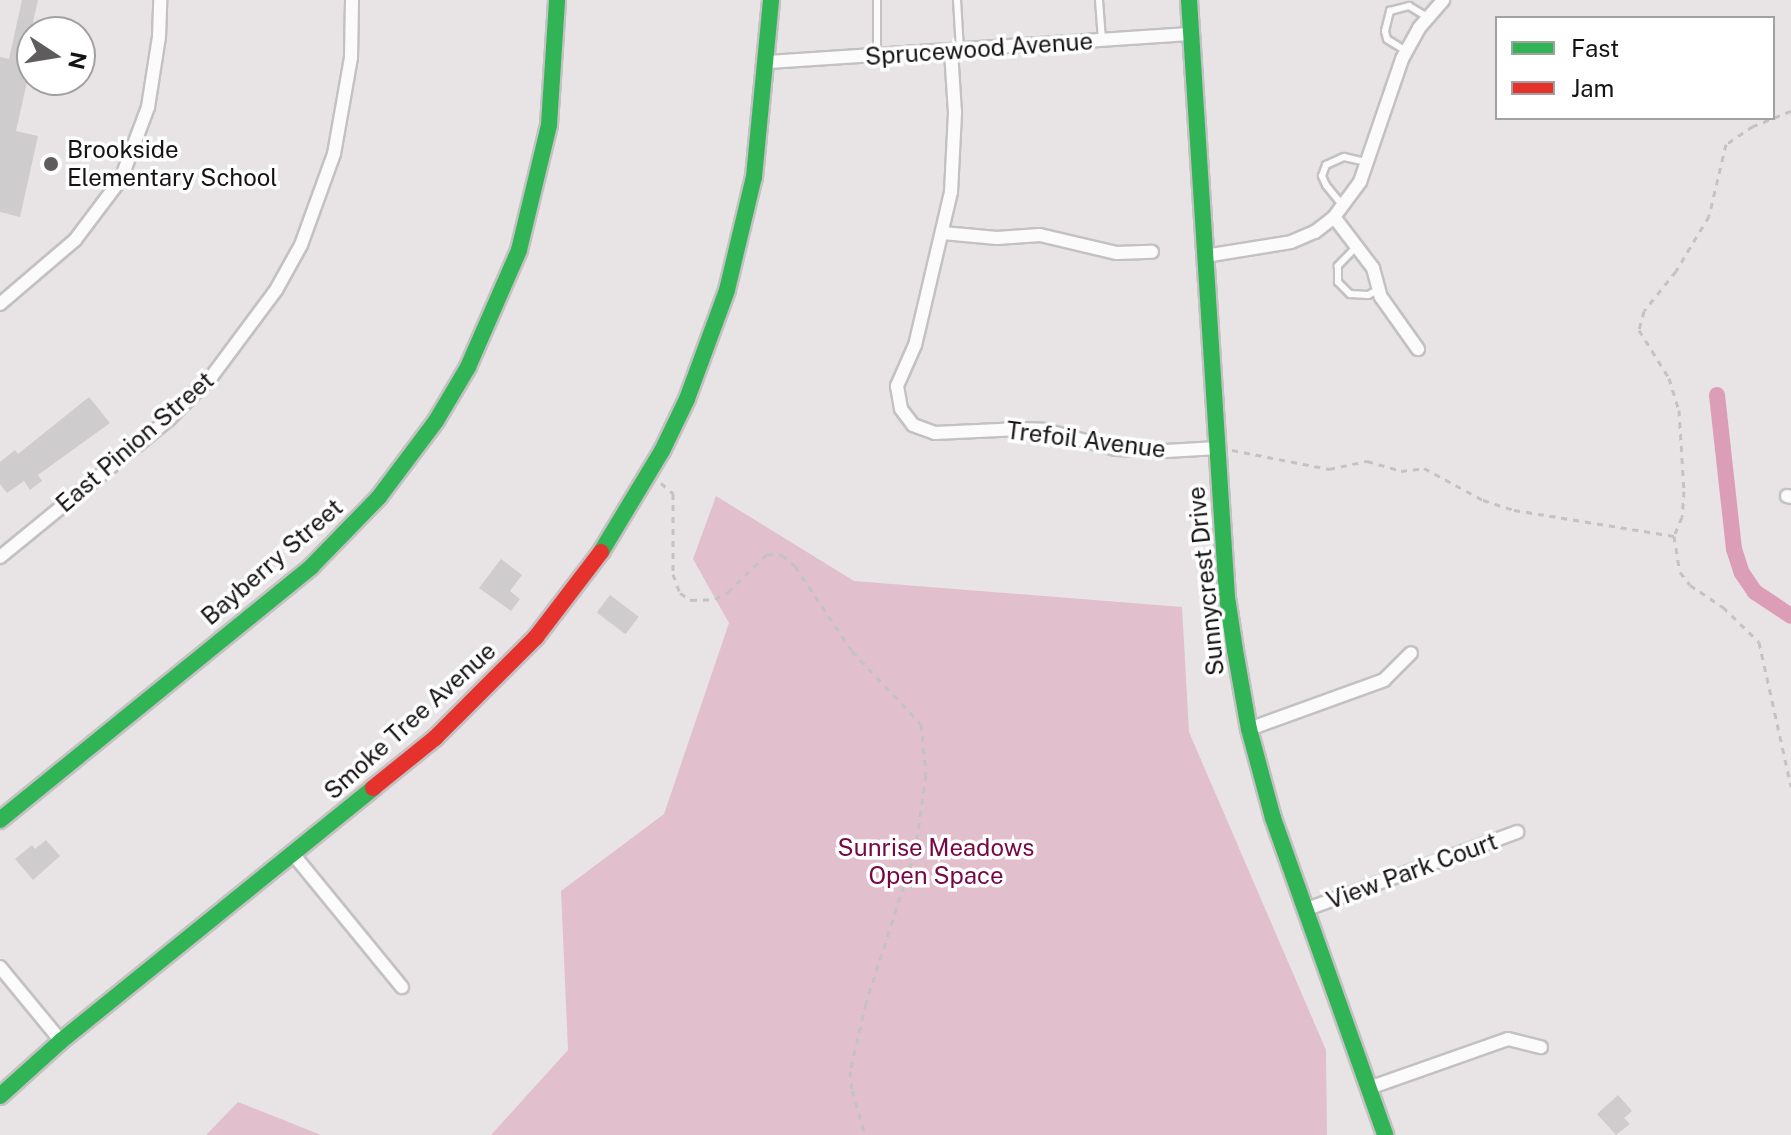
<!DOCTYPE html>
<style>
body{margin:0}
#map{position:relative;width:1791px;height:1135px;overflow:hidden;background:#e8e4e6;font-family:"Public Sans",sans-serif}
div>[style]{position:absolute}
.green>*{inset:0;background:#e2bfcc}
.canal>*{height:16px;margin:-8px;padding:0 8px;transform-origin:8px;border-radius:8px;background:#dc9db6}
.building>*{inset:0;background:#cfcccd;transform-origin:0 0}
.path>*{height:3px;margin-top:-1.5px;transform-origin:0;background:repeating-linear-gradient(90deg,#c3c3c3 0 6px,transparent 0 12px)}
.roads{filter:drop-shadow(2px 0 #c4c1c2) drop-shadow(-2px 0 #c4c1c2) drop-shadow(0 2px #c4c1c2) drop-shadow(0 -2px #c4c1c2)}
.lane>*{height:6px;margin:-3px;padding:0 3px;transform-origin:3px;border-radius:3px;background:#fcfbfb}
.street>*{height:12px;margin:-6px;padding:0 6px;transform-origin:6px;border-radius:6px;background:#fcfbfb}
.fast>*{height:16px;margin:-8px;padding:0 8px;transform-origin:8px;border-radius:8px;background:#30b455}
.jam>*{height:16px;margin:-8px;padding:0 8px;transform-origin:8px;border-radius:8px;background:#e5322d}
.dots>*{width:22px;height:22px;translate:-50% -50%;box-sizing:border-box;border:4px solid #fff;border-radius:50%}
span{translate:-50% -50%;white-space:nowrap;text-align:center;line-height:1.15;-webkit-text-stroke:7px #fff;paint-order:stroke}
.street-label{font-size:24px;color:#151314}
.poi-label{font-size:24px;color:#151314}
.left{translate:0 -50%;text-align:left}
.park-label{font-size:24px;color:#760645}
.legend{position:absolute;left:1495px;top:16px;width:280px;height:104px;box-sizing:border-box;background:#fff;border:2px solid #a1a1a1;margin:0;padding:10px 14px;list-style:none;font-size:24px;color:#151314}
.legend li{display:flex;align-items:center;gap:16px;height:40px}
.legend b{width:40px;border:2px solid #a1a1a1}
.north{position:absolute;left:16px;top:16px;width:80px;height:80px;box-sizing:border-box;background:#fff;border:2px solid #a1a1a1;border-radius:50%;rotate:102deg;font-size:22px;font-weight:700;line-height:32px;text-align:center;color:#151314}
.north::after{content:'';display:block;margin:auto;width:28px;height:36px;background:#5f5c5e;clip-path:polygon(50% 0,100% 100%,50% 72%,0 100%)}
</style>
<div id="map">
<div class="green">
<div style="clip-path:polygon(716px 496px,854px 581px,1182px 607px,1189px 732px,1326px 1050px,1327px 1135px,491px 1135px,568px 1050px,561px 891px,664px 814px,729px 623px,693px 559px)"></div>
<div style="clip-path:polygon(238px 1102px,321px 1135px,206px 1135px)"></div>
</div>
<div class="canal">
<div style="left:1717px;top:395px;width:155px;rotate:83.7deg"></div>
<div style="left:1734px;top:549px;width:25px;rotate:72deg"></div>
<div style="left:1742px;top:573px;width:23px;rotate:56deg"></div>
<div style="left:1755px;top:592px;width:43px;rotate:33.7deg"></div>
</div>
<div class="building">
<div style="clip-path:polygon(22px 0,38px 0,24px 62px,31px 64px,16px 131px,38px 136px,20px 217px,0 212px,0 57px,9px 59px)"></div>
<div style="clip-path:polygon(89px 397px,110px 423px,38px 475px,42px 481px,30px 490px,24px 481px,7px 493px,0 484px,0 462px,15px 450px,18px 454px)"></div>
<div style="clip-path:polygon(501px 559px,522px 575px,510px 591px,520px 599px,511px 611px,479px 588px)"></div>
<div style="left:610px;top:595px;width:36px;height:22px;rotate:37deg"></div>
<div style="clip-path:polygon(46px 840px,60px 856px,33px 880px,15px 859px,32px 845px,35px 849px)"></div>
<div style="clip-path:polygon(1618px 1095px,1632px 1111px,1624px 1118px,1630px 1124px,1616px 1135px,1597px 1114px)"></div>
</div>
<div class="path">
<div style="left:1791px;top:111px;width:41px;rotate:158.5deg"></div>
<div style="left:1753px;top:126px;width:32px;rotate:146deg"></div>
<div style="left:1726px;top:144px;width:74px;rotate:103.3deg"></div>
<div style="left:1709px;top:216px;width:64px;rotate:121deg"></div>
<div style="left:1676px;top:271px;width:51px;rotate:128.7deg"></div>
<div style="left:1644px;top:311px;width:20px;rotate:105deg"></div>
<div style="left:1639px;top:330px;width:57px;rotate:58deg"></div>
<div style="left:1669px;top:378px;width:34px;rotate:73deg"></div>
<div style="left:1679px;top:410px;width:81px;rotate:86.5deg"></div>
<div style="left:1684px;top:491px;width:26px;rotate:94deg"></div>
<div style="left:1682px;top:517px;width:21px;rotate:113deg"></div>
<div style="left:1674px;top:536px;width:36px;rotate:81deg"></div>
<div style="left:1680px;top:572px;width:16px;rotate:52deg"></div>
<div style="left:1690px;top:585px;width:40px;rotate:34deg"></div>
<div style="left:1723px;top:607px;width:50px;rotate:44.2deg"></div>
<div style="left:1759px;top:642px;width:148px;rotate:77.5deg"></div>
<div style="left:1232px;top:450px;width:99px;rotate:11.1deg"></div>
<div style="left:1329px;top:469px;width:39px;rotate:-12deg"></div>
<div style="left:1367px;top:461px;width:35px;rotate:16deg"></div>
<div style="left:1401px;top:471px;width:23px;rotate:-7deg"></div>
<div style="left:1424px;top:468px;width:67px;rotate:28.5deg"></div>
<div style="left:1483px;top:500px;width:33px;rotate:18deg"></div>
<div style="left:1514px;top:510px;width:162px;rotate:9.2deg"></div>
<div style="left:661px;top:483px;width:16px;rotate:40deg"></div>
<div style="left:673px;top:493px;width:81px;rotate:90deg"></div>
<div style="left:673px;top:574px;width:20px;rotate:70deg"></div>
<div style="left:680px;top:593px;width:13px;rotate:32deg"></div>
<div style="left:691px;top:600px;width:24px;rotate:-2deg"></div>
<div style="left:715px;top:599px;width:15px;rotate:-28deg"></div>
<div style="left:728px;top:592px;width:54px;rotate:-44.3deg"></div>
<div style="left:767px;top:554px;width:15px;rotate:4deg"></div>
<div style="left:782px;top:555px;width:17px;rotate:40deg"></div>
<div style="left:795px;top:566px;width:102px;rotate:56.2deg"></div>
<div style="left:852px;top:651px;width:100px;rotate:46.6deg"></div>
<div style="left:921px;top:724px;width:51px;rotate:84.4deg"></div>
<div style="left:926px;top:775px;width:77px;rotate:98.2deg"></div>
<div style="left:915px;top:851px;width:160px;rotate:107.9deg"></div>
<div style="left:866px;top:1003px;width:70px;rotate:103.2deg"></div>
<div style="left:850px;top:1071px;width:19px;rotate:84deg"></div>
<div style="left:852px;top:1090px;width:47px;rotate:73.9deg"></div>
</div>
<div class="roads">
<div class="lane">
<div style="left:877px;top:0;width:56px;rotate:90deg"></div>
<div style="left:957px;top:0;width:51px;rotate:86.6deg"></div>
<div style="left:1099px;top:0;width:40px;rotate:85.7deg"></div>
<div style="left:1406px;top:51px;width:22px;rotate:-148deg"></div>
<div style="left:1387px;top:39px;width:8px;rotate:-104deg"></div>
<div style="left:1385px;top:31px;width:21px;rotate:-76deg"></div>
<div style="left:1390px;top:11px;width:20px;rotate:-15deg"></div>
<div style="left:1409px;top:6px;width:21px;rotate:31deg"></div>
<div style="left:1343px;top:206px;width:27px;rotate:-129deg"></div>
<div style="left:1326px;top:185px;width:10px;rotate:-114deg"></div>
<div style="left:1322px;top:176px;width:12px;rotate:-70deg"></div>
<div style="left:1326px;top:165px;width:20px;rotate:-24deg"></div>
<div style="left:1344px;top:157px;width:23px;rotate:13deg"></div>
<div style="left:1357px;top:246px;width:28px;rotate:134deg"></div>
<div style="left:1338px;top:266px;width:16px;rotate:90deg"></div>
<div style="left:1338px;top:282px;width:17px;rotate:45deg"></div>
<div style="left:1350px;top:294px;width:18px;rotate:3deg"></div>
<div style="left:1368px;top:295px;width:13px;rotate:-27deg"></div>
</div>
<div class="street">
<div style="left:951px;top:51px;width:62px;rotate:86.3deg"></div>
<div style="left:955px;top:113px;width:79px;rotate:92.9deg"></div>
<div style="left:951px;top:192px;width:157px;rotate:103.2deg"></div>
<div style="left:915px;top:345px;width:45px;rotate:113.7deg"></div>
<div style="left:897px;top:386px;width:23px;rotate:80deg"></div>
<div style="left:901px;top:409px;width:20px;rotate:53deg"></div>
<div style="left:913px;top:425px;width:23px;rotate:20deg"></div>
<div style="left:935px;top:433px;width:85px;rotate:-2.7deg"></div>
<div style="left:1020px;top:429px;width:24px;rotate:2deg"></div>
<div style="left:1044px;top:430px;width:74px;rotate:14.8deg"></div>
<div style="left:1116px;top:449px;width:50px;rotate:2.3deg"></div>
<div style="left:1166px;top:451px;width:52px;rotate:-3.3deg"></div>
<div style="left:767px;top:62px;width:425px;rotate:-3.8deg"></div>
<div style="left:1334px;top:217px;width:64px;rotate:52.6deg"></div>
<div style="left:1373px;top:268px;width:30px;rotate:75deg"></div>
<div style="left:1381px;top:297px;width:64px;rotate:54.6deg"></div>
<div style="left:943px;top:233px;width:54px;rotate:5.3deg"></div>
<div style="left:997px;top:238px;width:43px;rotate:-4deg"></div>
<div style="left:1040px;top:235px;width:79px;rotate:13.2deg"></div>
<div style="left:1117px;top:253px;width:35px;rotate:-2deg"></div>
<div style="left:1205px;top:256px;width:87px;rotate:-9.2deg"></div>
<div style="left:1291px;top:242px;width:26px;rotate:-23deg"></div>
<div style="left:1315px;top:232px;width:24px;rotate:-38deg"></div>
<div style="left:1334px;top:217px;width:44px;rotate:-53.4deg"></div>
<div style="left:1360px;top:182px;width:130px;rotate:-71.1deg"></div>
<div style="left:1402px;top:59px;width:35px;rotate:-61deg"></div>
<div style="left:1419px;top:28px;width:37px;rotate:-49deg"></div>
<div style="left:0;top:304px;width:99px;rotate:-40.5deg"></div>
<div style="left:75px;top:240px;width:76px;rotate:-53deg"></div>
<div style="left:121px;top:179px;width:77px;rotate:-69.4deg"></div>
<div style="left:148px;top:107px;width:71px;rotate:-81.1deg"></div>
<div style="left:159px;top:37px;width:37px;rotate:-88deg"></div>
<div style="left:1787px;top:496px;width:4px;rotate:14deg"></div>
<div style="left:0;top:557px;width:218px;rotate:-39.2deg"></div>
<div style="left:169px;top:419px;width:61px;rotate:-45deg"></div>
<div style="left:212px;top:376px;width:107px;rotate:-53.3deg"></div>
<div style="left:276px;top:290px;width:51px;rotate:-60.9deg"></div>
<div style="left:301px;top:245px;width:97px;rotate:-70.1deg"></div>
<div style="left:334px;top:154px;width:97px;rotate:-80deg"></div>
<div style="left:351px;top:58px;width:58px;rotate:-89deg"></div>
<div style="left:1249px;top:729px;width:144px;rotate:-19.9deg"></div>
<div style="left:1384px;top:680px;width:38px;rotate:-45deg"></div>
<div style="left:293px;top:854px;width:172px;rotate:50.7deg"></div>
<div style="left:1307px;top:909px;width:224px;rotate:-20.1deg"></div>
<div style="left:0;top:967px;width:96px;rotate:50.5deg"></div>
<div style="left:1369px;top:1088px;width:147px;rotate:-19.4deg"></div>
<div style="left:1508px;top:1039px;width:34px;rotate:14deg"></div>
</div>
<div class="fast">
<div style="left:1189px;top:0;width:598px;rotate:86.36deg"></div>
<div style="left:1227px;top:597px;width:54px;rotate:81.4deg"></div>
<div style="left:1235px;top:650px;width:80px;rotate:80deg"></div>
<div style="left:1249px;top:729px;width:92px;rotate:74.9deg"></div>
<div style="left:1273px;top:818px;width:336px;rotate:70.5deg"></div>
<div style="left:601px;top:552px;width:118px;rotate:-58.9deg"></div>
<div style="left:662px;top:451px;width:58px;rotate:-64.3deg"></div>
<div style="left:687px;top:399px;width:116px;rotate:-69.8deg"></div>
<div style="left:727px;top:290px;width:116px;rotate:-76.6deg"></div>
<div style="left:754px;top:177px;width:178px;rotate:-84.5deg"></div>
<div style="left:0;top:820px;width:401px;rotate:-39.1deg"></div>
<div style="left:311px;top:567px;width:98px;rotate:-45.8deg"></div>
<div style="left:379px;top:497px;width:95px;rotate:-53.1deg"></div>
<div style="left:436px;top:421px;width:63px;rotate:-59.3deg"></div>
<div style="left:468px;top:367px;width:128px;rotate:-66.4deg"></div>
<div style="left:519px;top:250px;width:129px;rotate:-76.5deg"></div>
<div style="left:549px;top:125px;width:125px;rotate:-86.3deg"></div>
<div style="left:0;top:1096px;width:82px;rotate:-42deg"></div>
<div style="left:61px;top:1041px;width:402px;rotate:-39deg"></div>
</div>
<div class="jam">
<div style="left:373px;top:788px;width:80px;rotate:-38.9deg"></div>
<div style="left:435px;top:738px;width:143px;rotate:-45deg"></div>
<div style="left:536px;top:637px;width:107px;rotate:-52.6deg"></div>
</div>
</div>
<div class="dots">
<div style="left:51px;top:164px;background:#5f5c5e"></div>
</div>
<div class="street-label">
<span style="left:979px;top:49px;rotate:-4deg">Sprucewood Avenue</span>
<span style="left:1086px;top:440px;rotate:7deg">Trefoil Avenue</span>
<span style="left:135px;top:442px;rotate:-41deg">East Pinion Street</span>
<span style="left:272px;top:562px;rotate:-41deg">Bayberry Street</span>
<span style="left:1206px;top:581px;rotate:-96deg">Sunnycrest Drive</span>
<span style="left:410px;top:721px;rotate:-42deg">Smoke Tree Avenue</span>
<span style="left:1412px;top:871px;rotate:-20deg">View Park Court</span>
</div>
<div class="poi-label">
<span class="left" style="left:67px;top:164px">Brookside<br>Elementary School</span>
</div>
<div class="park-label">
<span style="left:936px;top:862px">Sunrise Meadows<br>Open Space</span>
</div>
<ul class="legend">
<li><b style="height:10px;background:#30b455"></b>Fast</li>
<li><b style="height:10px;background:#e5322d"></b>Jam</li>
</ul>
<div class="north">N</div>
</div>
